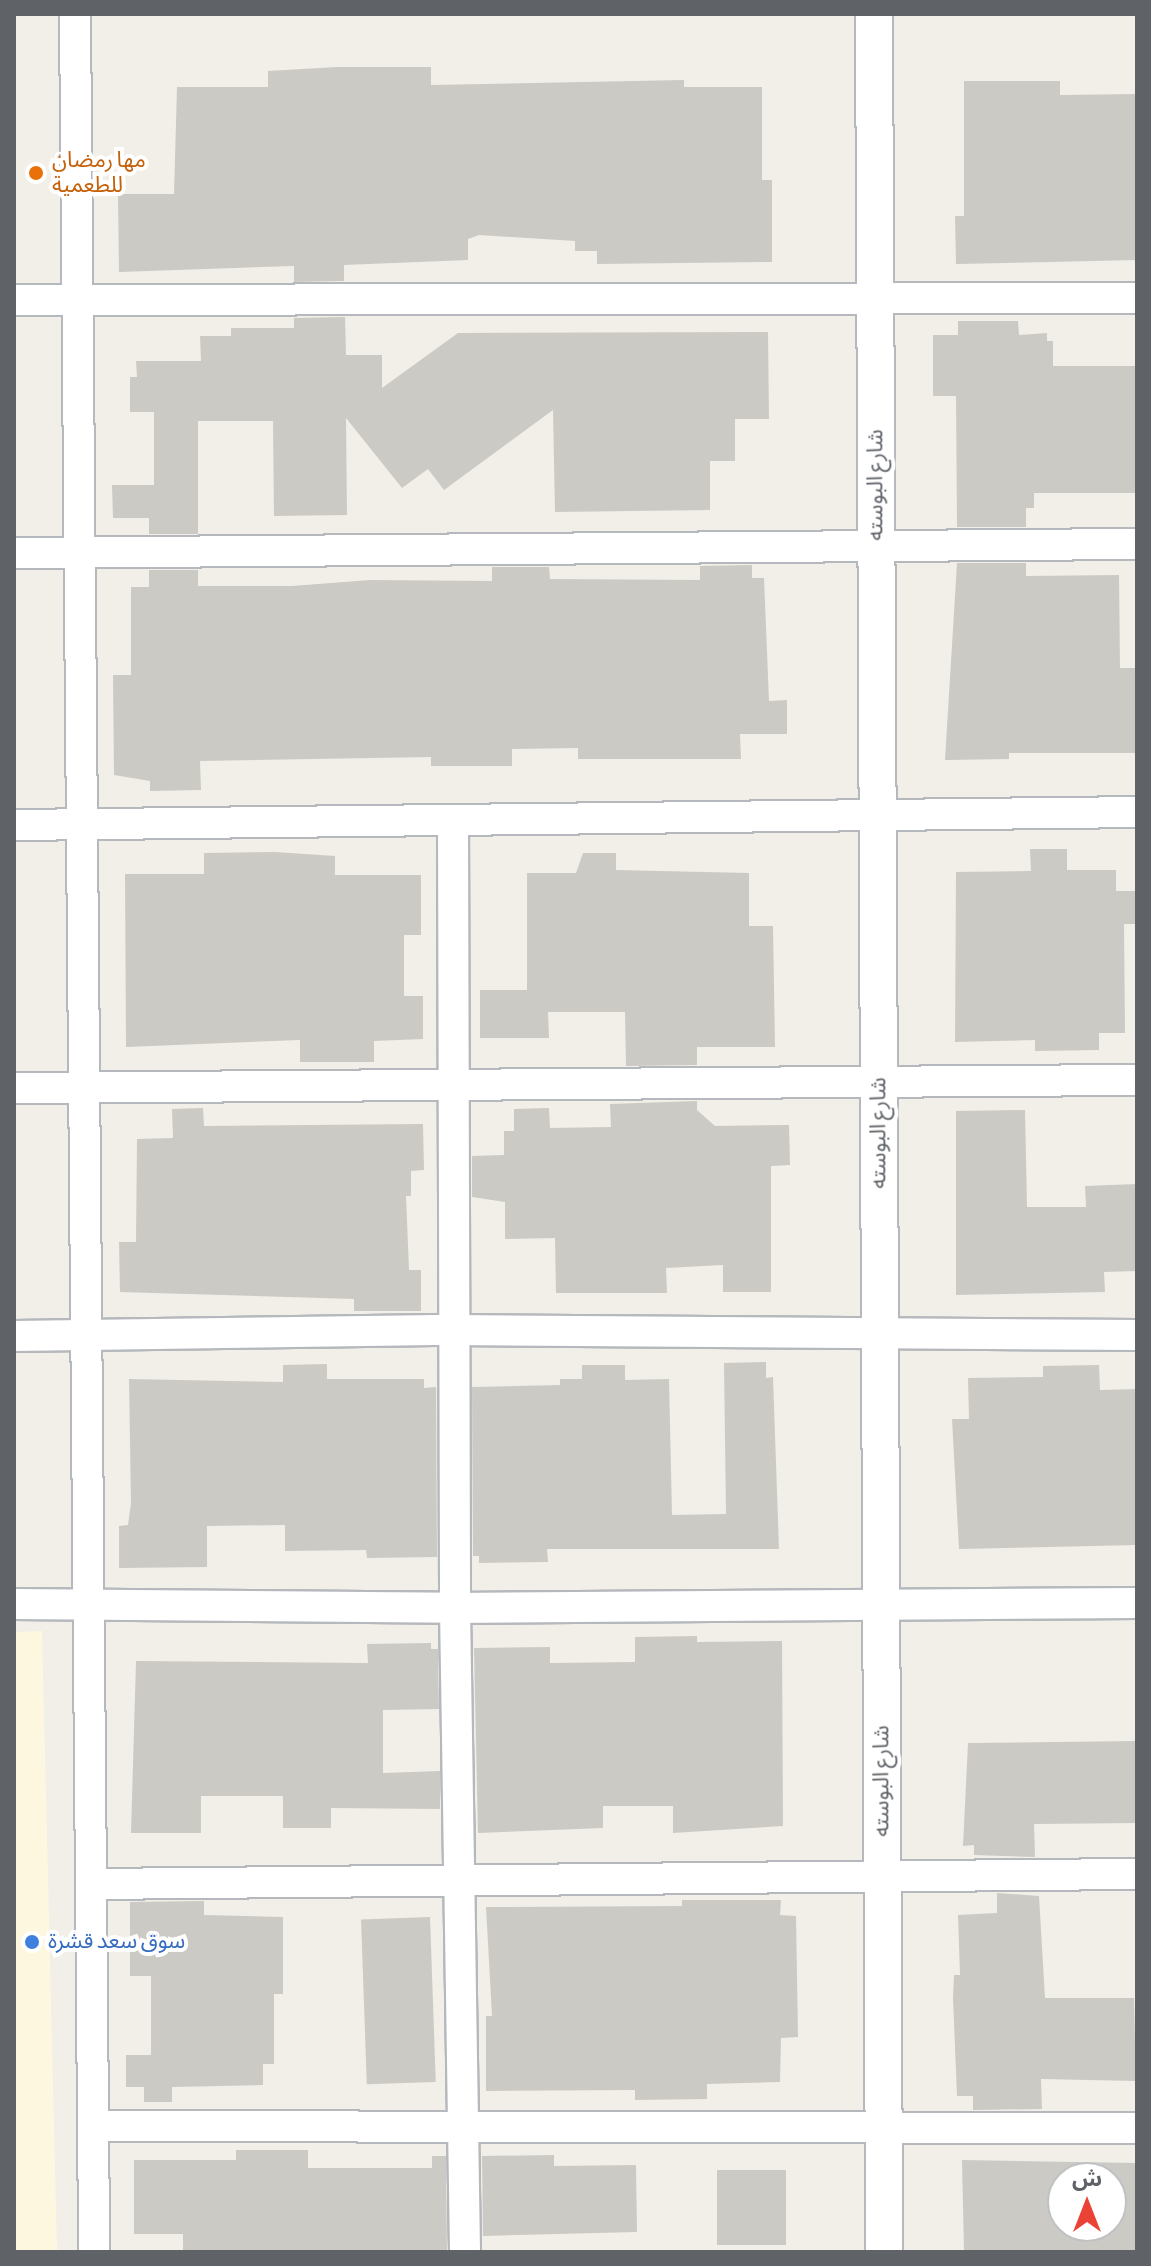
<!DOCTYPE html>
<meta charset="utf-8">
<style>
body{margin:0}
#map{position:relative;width:1151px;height:2266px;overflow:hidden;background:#f1efe8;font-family:"Sofia Sans Condensed","Noto Sans Arabic",sans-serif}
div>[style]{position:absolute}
.commercial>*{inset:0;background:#fef7e0}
.building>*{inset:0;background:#cccac5;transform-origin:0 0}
.roads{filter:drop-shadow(2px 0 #b5b8bc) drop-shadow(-2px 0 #b5b8bc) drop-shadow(0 2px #b5b8bc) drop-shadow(0 -2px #b5b8bc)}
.minor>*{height:30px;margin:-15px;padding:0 15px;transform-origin:15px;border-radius:15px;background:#fff}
.tertiary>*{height:36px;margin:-18px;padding:0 18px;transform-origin:18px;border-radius:18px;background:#fff}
.dots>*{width:22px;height:22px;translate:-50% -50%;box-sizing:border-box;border:4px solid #fff;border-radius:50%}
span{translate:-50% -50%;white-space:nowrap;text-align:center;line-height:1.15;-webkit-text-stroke:8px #fff;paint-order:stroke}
.food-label{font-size:22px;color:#c56008}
.left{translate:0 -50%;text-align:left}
.street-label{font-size:22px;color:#5f6368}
.shop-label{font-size:22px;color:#366cbe}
.frame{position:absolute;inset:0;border:16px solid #5f6368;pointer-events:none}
.north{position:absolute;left:1047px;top:2162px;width:80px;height:80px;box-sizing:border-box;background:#fff;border:2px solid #bfc1c3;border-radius:50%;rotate:0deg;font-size:22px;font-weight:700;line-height:32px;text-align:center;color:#5f6368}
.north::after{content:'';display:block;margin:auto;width:28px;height:36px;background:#ea4335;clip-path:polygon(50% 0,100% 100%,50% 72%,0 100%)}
</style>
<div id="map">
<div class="commercial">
<div style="clip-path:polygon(42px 1631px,57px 2252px,14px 2252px,14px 1632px)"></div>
</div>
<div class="building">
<div style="clip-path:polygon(337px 67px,431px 67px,431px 85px,684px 80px,684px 87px,762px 87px,762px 180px,772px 180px,772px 262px,597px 264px,597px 251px,575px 251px,575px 241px,479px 235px,468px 239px,468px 260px,344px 265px,344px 281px,294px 282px,294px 266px,119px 272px,118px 194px,174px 194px,177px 87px,268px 87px,268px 71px)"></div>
<div style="clip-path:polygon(964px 81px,1060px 81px,1060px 95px,1137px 94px,1137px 260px,956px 264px,955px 216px,964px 216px)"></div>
<div style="clip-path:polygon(345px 317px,346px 355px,382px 355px,382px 388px,458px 333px,768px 332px,769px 419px,735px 419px,735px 461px,710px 461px,710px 510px,555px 512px,553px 410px,444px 490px,428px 469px,402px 488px,346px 418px,347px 515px,274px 516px,273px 421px,198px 421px,198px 534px,149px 534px,149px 518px,113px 518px,112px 485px,154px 485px,154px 412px,130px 412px,130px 377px,137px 377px,136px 361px,201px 361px,200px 336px,231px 336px,231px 328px,294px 328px,294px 318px)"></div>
<div style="clip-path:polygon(958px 321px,1018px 321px,1019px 335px,1047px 333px,1047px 341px,1053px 341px,1053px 366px,1137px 366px,1137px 493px,1034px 493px,1034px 508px,1026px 508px,1026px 527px,957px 527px,956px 396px,933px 396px,933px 335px,958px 335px)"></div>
<div style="clip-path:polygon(957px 563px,1026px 563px,1026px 576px,1119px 575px,1120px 668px,1137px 668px,1137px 753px,1009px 753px,1009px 759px,945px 760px)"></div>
<div style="clip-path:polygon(752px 565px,752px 578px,764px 578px,769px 701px,787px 700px,787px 734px,740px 734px,741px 759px,578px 759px,578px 748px,512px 749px,512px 766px,431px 766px,431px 757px,200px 761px,201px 790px,150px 791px,150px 781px,114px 775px,113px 675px,131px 675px,131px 587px,149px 587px,149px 570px,198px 570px,198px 586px,292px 586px,370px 580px,492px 581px,492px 567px,549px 567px,550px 579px,700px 580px,700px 566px)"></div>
<div style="clip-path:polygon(1030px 849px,1067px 849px,1067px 870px,1116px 870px,1116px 891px,1137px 891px,1137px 924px,1124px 924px,1125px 1033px,1099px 1033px,1099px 1050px,1035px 1051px,1035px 1040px,955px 1042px,956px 872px,1031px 871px)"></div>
<div style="clip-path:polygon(275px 852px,335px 856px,335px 875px,421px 875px,421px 935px,404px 935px,404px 996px,423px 996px,423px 1039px,374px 1041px,374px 1062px,300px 1062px,300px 1040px,126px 1047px,125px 874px,204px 874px,204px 853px)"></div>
<div style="clip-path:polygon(583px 853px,616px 853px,616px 870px,749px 873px,749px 926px,773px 926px,775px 1047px,697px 1047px,697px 1065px,626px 1066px,625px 1012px,548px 1012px,549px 1038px,480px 1038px,480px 990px,527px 990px,527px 873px,576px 873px)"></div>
<div style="clip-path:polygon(697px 1101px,697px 1110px,715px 1126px,789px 1125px,790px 1165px,771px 1166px,771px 1292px,723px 1292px,723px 1265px,666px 1268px,667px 1293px,556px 1293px,555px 1238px,505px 1239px,505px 1202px,472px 1197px,472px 1156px,504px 1155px,504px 1131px,514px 1131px,514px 1109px,549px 1108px,550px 1128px,611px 1127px,610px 1104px)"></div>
<div style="clip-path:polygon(203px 1108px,204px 1126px,423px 1124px,424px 1170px,411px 1171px,411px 1196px,406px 1196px,409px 1270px,421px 1270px,421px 1311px,354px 1311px,354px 1299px,120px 1292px,119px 1242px,136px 1242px,137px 1139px,173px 1138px,172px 1109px)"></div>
<div style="clip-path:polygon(1025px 1110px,1027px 1207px,1086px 1207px,1085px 1186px,1137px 1184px,1137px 1271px,1104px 1272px,1105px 1292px,956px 1295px,956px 1111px)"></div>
<div style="clip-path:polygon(766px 1362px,766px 1378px,773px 1377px,779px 1549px,547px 1549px,548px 1562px,479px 1563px,479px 1556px,473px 1556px,472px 1387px,560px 1385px,560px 1379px,582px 1379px,582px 1365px,625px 1365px,625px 1380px,669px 1379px,672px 1515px,726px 1514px,724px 1363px)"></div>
<div style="clip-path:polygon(327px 1364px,327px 1379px,424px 1379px,424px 1388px,436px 1387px,437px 1557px,367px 1558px,366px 1550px,285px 1551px,285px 1525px,207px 1526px,207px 1567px,119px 1568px,119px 1526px,128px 1525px,131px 1503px,129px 1379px,283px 1382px,283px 1365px)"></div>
<div style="clip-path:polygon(1099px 1365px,1100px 1390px,1137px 1389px,1137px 1545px,959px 1549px,952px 1419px,969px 1419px,968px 1378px,1043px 1377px,1043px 1366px)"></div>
<div style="clip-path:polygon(697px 1636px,697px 1642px,782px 1641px,783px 1826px,673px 1833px,673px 1806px,603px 1806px,603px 1828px,478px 1833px,474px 1648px,550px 1647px,550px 1663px,635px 1662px,635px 1637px)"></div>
<div style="clip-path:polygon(431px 1643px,431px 1649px,438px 1649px,439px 1709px,383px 1710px,383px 1773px,440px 1771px,440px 1809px,331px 1808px,331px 1828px,283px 1828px,283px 1796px,201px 1796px,201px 1833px,131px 1833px,136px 1661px,368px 1663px,367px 1644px)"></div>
<div style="clip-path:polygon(1137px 1741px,1137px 1823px,1034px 1824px,1035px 1857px,974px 1855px,974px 1845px,963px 1846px,968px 1743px)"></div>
<div style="clip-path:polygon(997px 1893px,1039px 1896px,1045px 1998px,1134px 1998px,1136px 2081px,1041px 2079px,1042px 2109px,973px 2110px,973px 2096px,957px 2096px,953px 1998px,954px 1975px,960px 1975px,958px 1915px,997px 1913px)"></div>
<div style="clip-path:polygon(682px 1900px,781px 1900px,780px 1915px,796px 1916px,798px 2037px,781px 2038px,780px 2082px,707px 2084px,707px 2099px,635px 2100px,635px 2090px,486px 2091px,486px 2016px,492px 2016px,486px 1907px,682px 1906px)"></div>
<div style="clip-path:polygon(204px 1901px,204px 1915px,283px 1917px,283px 1994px,274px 1994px,274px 2064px,263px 2064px,263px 2085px,172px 2087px,172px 2102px,144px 2102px,144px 2087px,126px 2087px,126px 2055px,151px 2055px,151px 1976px,130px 1976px,130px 1902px)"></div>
<div style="left:430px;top:1917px;width:165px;height:69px;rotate:88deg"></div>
<div style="clip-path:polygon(236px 2150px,308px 2150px,308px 2168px,432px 2168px,432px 2156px,446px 2156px,447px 2252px,183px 2252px,183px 2234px,134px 2234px,134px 2160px,236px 2160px)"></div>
<div style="clip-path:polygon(554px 2155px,554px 2166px,636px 2165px,637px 2232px,483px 2236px,482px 2156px)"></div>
<div style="clip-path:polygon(evenodd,962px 2160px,1137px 2163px,1137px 2252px,964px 2252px,962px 2160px,1063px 2178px,1111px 2178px,1111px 2226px,1063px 2226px,1063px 2178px)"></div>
<div style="left:717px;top:2170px;width:69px;height:75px"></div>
</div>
<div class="roads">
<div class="minor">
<div style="left:75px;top:14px;width:2238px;rotate:89.51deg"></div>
<div style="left:14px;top:300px;width:1123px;rotate:-0.1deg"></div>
<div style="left:14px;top:553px;width:1123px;rotate:-0.46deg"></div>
<div style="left:453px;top:820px;width:788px;rotate:89.85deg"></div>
<div style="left:455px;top:1608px;width:644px;rotate:89.11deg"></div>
<div style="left:14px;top:825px;width:1123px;rotate:-0.66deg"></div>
<div style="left:14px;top:1088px;width:1123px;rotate:-0.41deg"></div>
<div style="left:14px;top:1336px;width:439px;rotate:-0.8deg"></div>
<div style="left:453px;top:1330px;width:684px;rotate:0.42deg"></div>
<div style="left:14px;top:1604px;width:441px;rotate:0.5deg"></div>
<div style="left:455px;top:1608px;width:682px;rotate:-0.42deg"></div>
<div style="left:91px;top:1884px;width:1046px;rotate:-0.55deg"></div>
<div style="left:93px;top:2126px;width:1044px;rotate:0.11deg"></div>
</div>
<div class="tertiary">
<div style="left:874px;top:14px;width:2238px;rotate:89.74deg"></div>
</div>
</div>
<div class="dots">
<div style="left:36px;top:173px;background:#e8710a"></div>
<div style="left:32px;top:1942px;background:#3f7fe0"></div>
</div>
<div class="food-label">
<span class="left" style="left:52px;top:173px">مها رمضان<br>للطعمية</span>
</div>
<div class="street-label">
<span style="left:876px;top:485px;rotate:-90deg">شارع البوسته</span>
<span style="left:879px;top:1133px;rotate:-90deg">شارع البوسته</span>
<span style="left:882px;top:1781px;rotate:-90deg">شارع البوسته</span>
</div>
<div class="shop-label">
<span class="left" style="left:48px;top:1942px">سوق سعد قشرة</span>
</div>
<div class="frame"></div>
<div class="north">ش</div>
</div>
